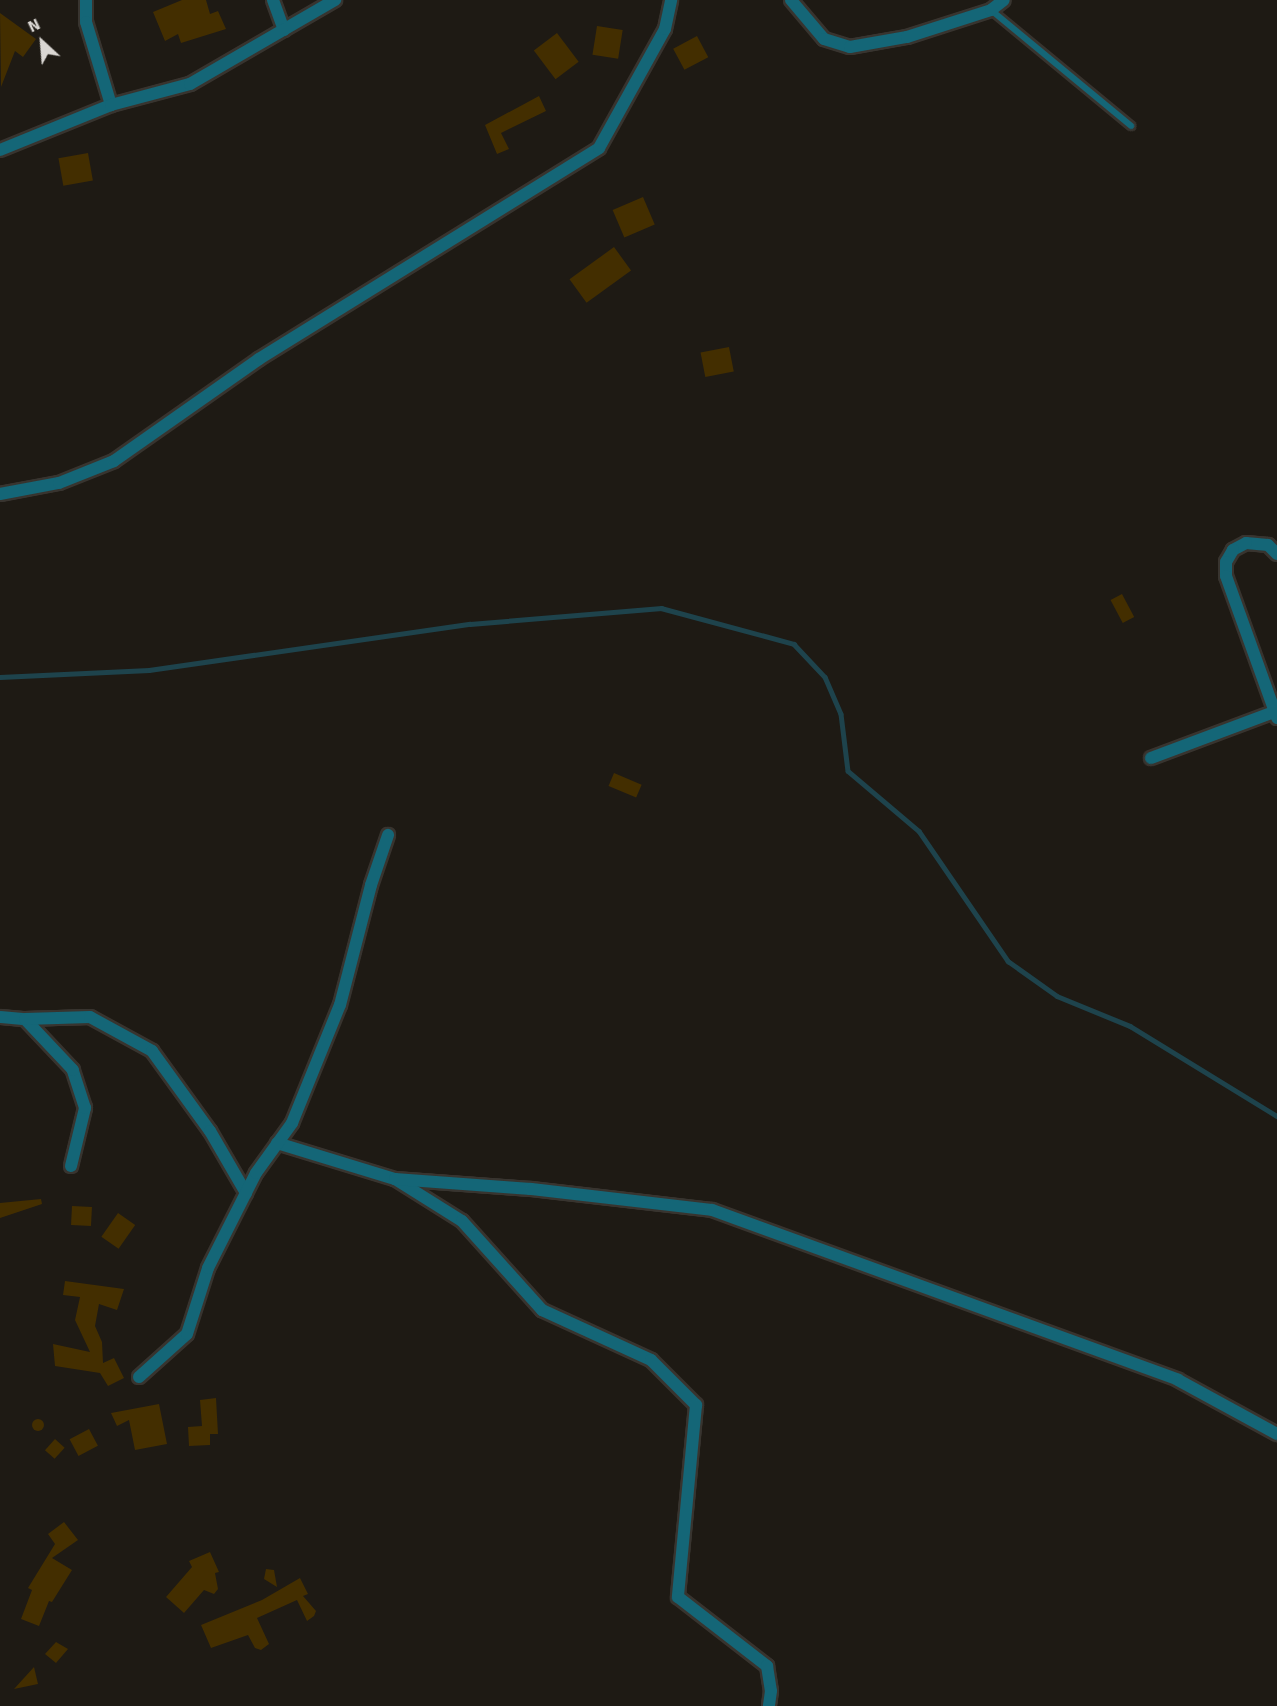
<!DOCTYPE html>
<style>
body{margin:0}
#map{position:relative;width:1277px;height:1706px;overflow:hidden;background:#1e1a14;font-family:Signika,sans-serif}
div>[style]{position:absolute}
.stream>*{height:4.5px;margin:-2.25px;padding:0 2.25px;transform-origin:2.25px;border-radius:2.25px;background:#1e434c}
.building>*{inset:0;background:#432e00;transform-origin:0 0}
.round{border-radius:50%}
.roads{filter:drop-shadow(2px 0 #38342f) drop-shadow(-2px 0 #38342f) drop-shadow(0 2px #38342f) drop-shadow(0 -2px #38342f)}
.service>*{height:6px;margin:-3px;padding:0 3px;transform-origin:3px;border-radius:3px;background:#146677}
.minor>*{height:12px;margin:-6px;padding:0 6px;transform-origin:6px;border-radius:6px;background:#146677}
span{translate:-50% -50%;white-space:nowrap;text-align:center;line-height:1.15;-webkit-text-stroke:4.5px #1e1a14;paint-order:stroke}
.north{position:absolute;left:12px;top:12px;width:60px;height:60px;-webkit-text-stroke:4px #1e1a14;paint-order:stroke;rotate:334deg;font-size:16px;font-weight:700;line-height:24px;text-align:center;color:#dad7d3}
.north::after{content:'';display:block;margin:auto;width:21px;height:27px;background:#dad7d3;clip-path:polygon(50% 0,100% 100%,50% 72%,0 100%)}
</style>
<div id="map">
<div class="stream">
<div style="left:0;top:677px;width:149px;rotate:-2.7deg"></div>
<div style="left:149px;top:670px;width:324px;rotate:-8.2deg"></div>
<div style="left:470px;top:624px;width:192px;rotate:-4.8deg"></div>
<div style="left:661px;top:608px;width:138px;rotate:15.1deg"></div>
<div style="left:794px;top:644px;width:45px;rotate:46.8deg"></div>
<div style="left:825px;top:677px;width:40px;rotate:66.6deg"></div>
<div style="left:841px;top:714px;width:57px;rotate:83deg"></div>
<div style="left:848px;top:771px;width:93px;rotate:40.2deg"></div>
<div style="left:919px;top:831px;width:158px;rotate:55.6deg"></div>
<div style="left:1008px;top:961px;width:60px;rotate:35.5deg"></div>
<div style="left:1057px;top:996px;width:79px;rotate:22.3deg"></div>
<div style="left:1130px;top:1026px;width:172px;rotate:31.5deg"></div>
</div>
<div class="building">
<div style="clip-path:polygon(182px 0,206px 0,210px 14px,218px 11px,226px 29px,181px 43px,178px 34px,165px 41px,153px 12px)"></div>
<div style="clip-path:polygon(0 13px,36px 39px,23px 57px,15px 51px,1px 87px)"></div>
<div style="left:597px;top:26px;width:26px;height:29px;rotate:9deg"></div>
<div style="left:557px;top:33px;width:36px;height:29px;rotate:53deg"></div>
<div style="left:697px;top:36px;width:24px;height:27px;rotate:62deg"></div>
<div style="clip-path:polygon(539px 96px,546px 111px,501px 133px,509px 149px,497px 154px,485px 125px)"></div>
<div style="left:88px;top:153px;width:28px;height:30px;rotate:80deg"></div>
<div style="left:643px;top:197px;width:30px;height:33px;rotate:67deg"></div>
<div style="left:614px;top:247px;width:29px;height:55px;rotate:54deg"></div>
<div style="left:729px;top:347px;width:25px;height:29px;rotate:79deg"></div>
<div style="left:1122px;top:594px;width:26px;height:13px;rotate:62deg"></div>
<div style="left:614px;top:773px;width:30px;height:14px;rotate:23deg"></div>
<div style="clip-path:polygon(41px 1199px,42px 1204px,0 1218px,0 1203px)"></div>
<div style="left:72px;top:1206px;width:20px;height:19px;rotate:3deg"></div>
<div style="left:118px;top:1213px;width:21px;height:29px;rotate:35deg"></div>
<div style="clip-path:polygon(65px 1281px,124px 1289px,117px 1310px,99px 1304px,95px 1326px,102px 1342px,103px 1363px,114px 1358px,124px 1378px,108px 1386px,100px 1373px,55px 1366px,53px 1344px,90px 1352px,75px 1320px,80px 1297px,63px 1295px)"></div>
<div style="clip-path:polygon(216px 1398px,218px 1434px,210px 1434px,210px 1445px,189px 1446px,188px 1427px,202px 1426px,200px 1400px)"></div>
<div style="clip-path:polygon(159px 1404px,167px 1444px,135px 1450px,129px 1420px,117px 1426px,111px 1413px)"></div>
<div class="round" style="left:32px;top:1419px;width:12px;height:12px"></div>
<div style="left:89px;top:1429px;width:19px;height:22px;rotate:62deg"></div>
<div style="left:55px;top:1439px;width:13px;height:15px;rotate:42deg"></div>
<div style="clip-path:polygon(64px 1522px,78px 1540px,52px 1558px,72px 1570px,52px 1602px,49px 1601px,39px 1626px,21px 1619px,32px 1590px,28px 1588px,55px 1544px,48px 1534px)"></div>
<div style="clip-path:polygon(210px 1552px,219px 1572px,215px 1573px,218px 1589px,214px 1594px,204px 1590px,184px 1613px,166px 1597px,192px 1567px,189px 1561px)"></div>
<div style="clip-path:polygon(266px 1569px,274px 1570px,277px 1587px,264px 1579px)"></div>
<div style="clip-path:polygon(300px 1578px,308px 1594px,303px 1596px,316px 1611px,314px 1616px,307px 1621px,297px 1600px,257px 1618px,269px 1644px,261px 1650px,255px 1648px,248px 1635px,211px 1648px,201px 1625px,262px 1600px)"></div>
<div style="clip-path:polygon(56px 1642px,68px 1649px,56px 1663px,45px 1654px)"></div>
<div style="clip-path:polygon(34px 1667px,38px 1684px,14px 1689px)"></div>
</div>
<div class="roads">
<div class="service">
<div style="left:991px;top:10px;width:182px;rotate:39.6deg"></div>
</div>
<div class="minor">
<div style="left:86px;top:0;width:22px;rotate:90deg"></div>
<div style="left:86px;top:22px;width:87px;rotate:73.2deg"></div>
<div style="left:273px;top:0;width:32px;rotate:70deg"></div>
<div style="left:791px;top:0;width:51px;rotate:49.8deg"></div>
<div style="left:824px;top:39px;width:27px;rotate:17deg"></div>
<div style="left:850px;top:47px;width:58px;rotate:-10deg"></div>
<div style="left:907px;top:37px;width:88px;rotate:-17.8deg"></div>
<div style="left:991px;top:10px;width:16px;rotate:-38deg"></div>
<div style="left:0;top:150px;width:120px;rotate:-22.1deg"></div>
<div style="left:111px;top:105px;width:82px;rotate:-14.9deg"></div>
<div style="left:190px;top:84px;width:168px;rotate:-30.1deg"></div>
<div style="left:0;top:494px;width:60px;rotate:-10.6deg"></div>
<div style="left:59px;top:483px;width:59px;rotate:-21.8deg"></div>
<div style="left:114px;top:461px;width:177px;rotate:-35.1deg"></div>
<div style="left:259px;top:359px;width:400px;rotate:-31.8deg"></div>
<div style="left:599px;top:148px;width:136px;rotate:-61deg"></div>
<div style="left:665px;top:29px;width:30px;rotate:-78deg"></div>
<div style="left:1277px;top:554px;width:13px;rotate:-135deg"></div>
<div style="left:1268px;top:545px;width:22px;rotate:-175deg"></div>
<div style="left:1246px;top:543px;width:15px;rotate:152deg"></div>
<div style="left:1233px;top:550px;width:14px;rotate:120deg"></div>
<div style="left:1226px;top:562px;width:14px;rotate:90deg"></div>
<div style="left:1226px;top:576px;width:151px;rotate:70.2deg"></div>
<div style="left:1151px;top:758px;width:134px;rotate:-20.5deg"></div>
<div style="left:0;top:1017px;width:25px;rotate:5deg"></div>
<div style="left:277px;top:1143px;width:123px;rotate:17deg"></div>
<div style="left:395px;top:1179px;width:79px;rotate:32.1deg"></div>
<div style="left:462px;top:1221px;width:120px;rotate:48deg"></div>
<div style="left:542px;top:1310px;width:120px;rotate:24.6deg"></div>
<div style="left:651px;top:1360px;width:64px;rotate:45deg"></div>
<div style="left:696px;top:1405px;width:193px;rotate:95.4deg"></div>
<div style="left:678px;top:1597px;width:113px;rotate:37.8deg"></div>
<div style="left:767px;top:1666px;width:25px;rotate:81deg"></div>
<div style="left:771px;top:1691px;width:15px;rotate:98deg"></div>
<div style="left:71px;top:1166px;width:60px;rotate:-76.4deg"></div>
<div style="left:85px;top:1108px;width:40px;rotate:-108deg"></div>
<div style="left:73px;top:1070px;width:70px;rotate:-133.3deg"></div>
<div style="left:25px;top:1019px;width:65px;rotate:-1.8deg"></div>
<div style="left:90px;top:1017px;width:71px;rotate:28.7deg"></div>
<div style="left:152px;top:1051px;width:99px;rotate:54.1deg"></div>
<div style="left:210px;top:1131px;width:72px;rotate:59.9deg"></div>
<div style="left:395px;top:1179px;width:136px;rotate:4.2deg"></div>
<div style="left:531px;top:1189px;width:182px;rotate:6.6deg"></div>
<div style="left:712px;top:1210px;width:496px;rotate:20deg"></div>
<div style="left:1178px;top:1380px;width:113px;rotate:28.6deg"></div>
<div style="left:139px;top:1377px;width:64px;rotate:-41.9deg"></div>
<div style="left:187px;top:1334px;width:69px;rotate:-72.3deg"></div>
<div style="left:208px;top:1268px;width:106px;rotate:-63.2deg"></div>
<div style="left:256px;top:1173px;width:62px;rotate:-54.2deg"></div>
<div style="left:292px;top:1123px;width:127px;rotate:-67.9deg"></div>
<div style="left:340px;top:1005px;width:124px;rotate:-75.5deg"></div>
<div style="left:371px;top:885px;width:53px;rotate:-71.2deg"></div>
</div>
</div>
<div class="north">N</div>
</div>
